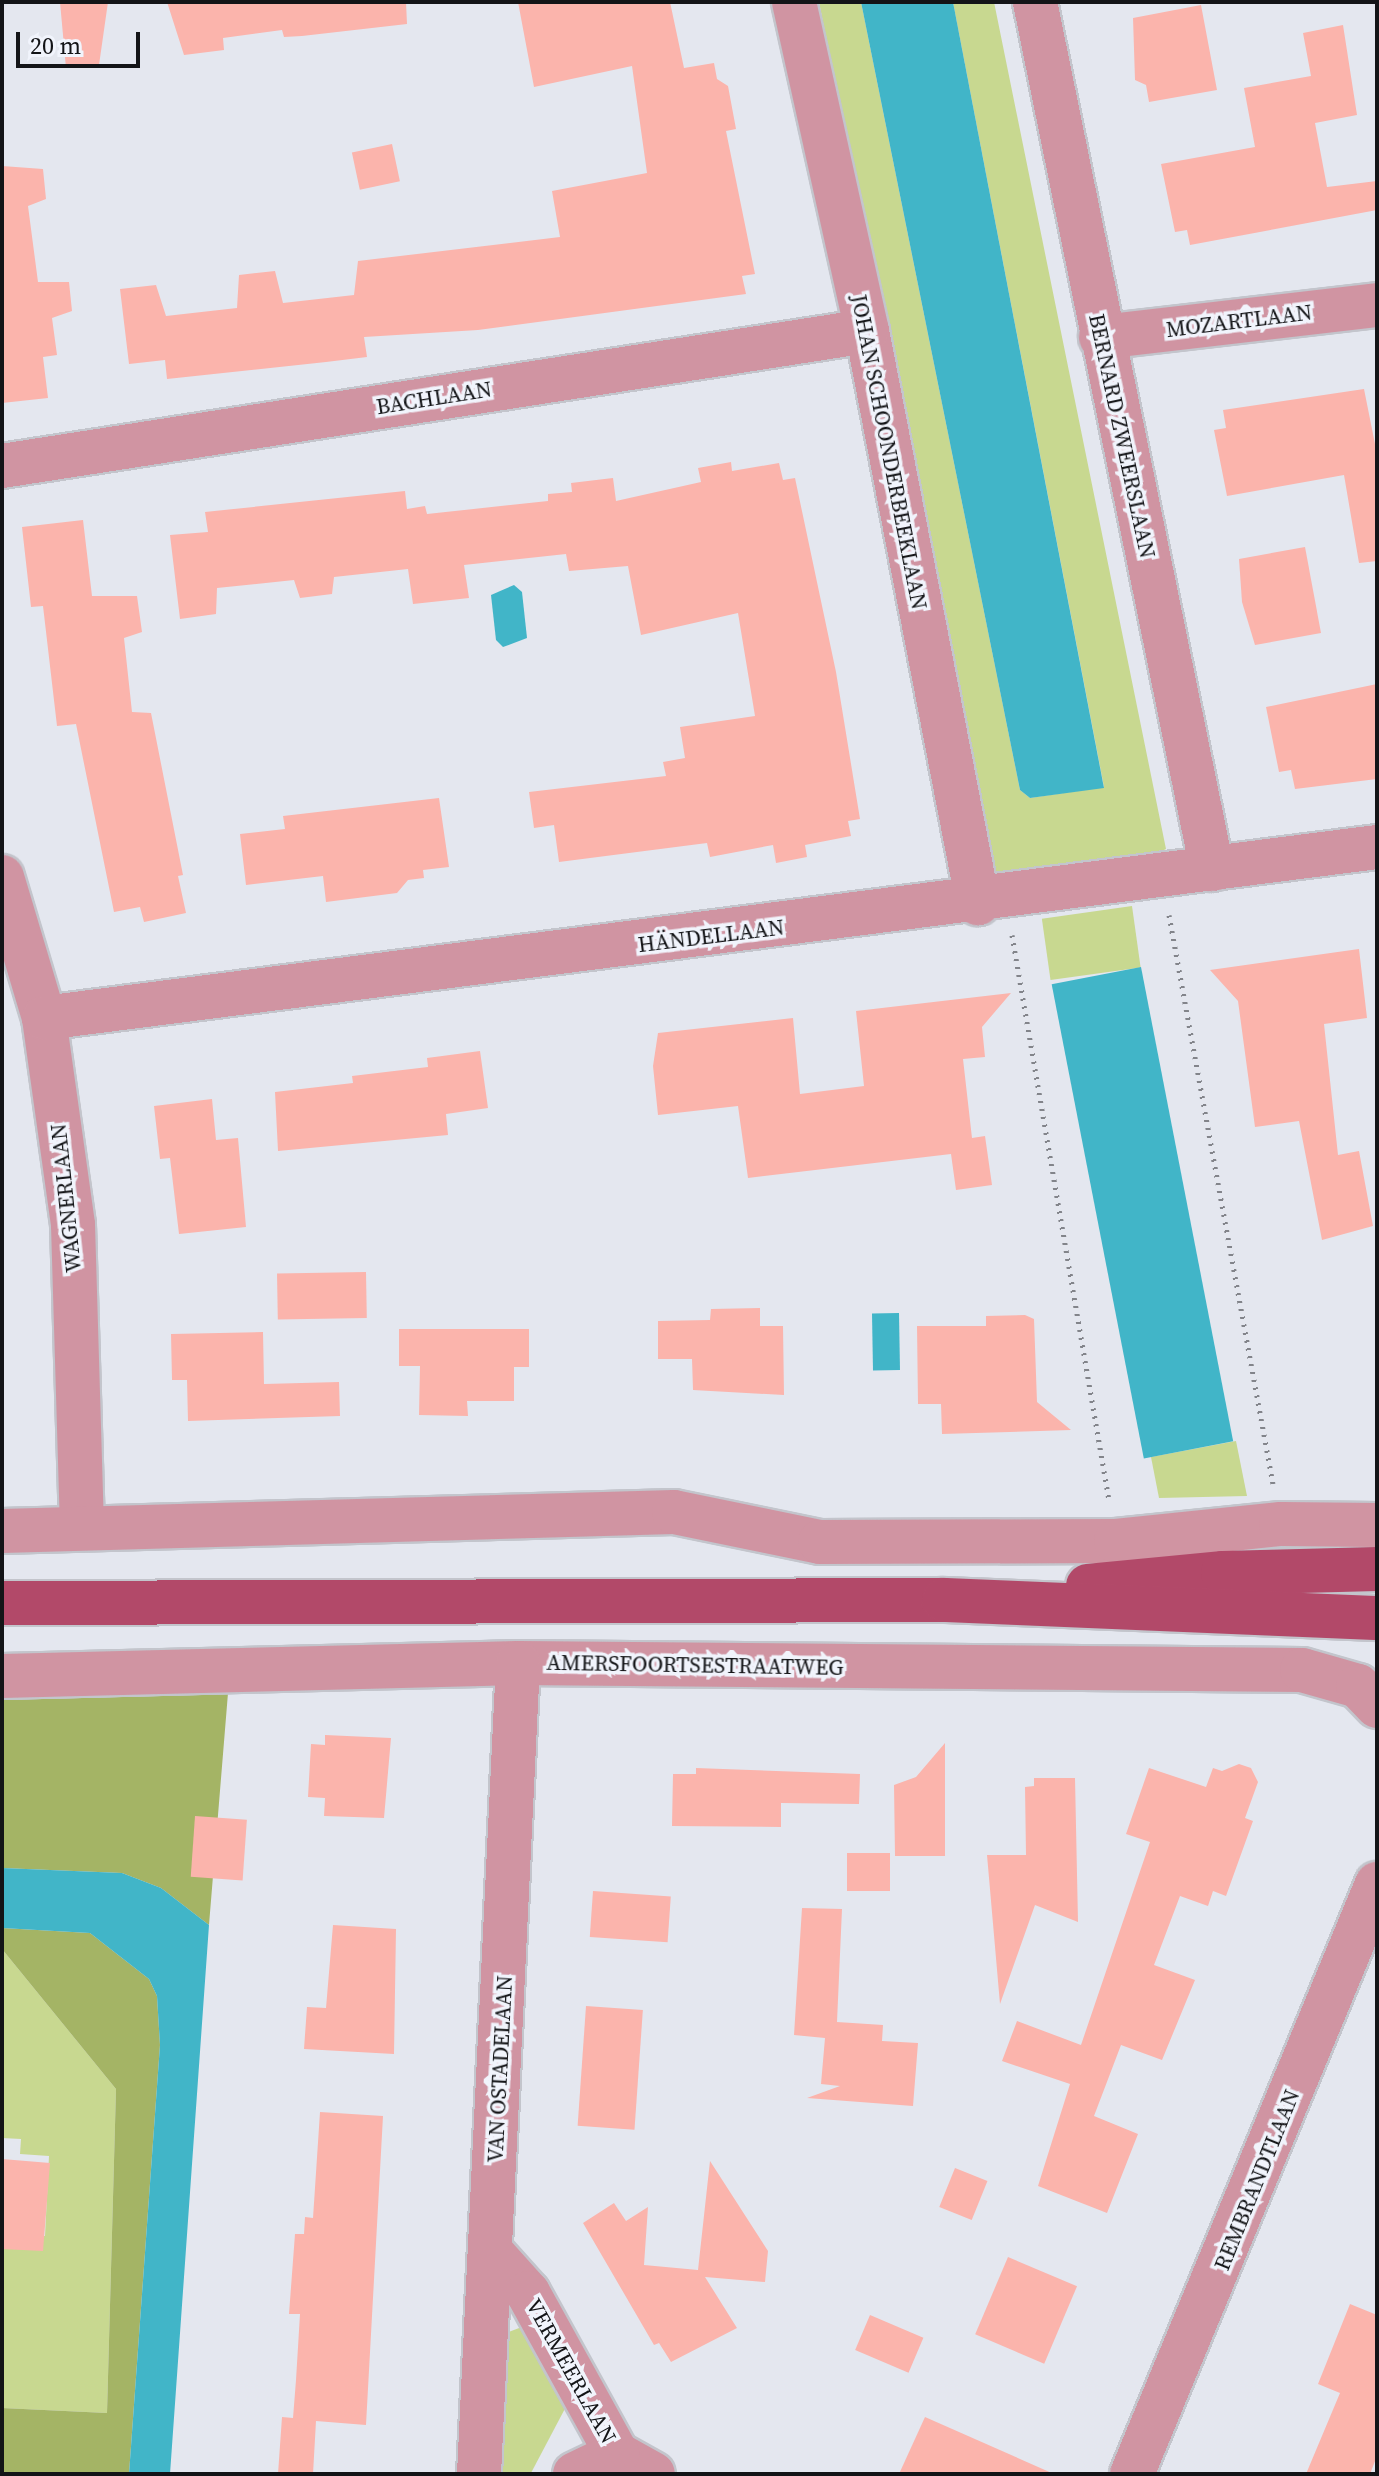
<!DOCTYPE html>
<meta charset="utf-8">
<style>
body{margin:0}
#map{position:relative;width:1379px;height:2476px;overflow:hidden;background:#e4e7ef;font-family:"Source Serif 4",serif}
div>[style]{position:absolute}
.green>*{inset:0;background:#c8d890;transform-origin:0 0}
.forest>*{inset:0;background:#a4b465}
.water>*{inset:0;background:#41b5c8;transform-origin:0 0}
.building>*{inset:0;background:#fbb4ac;transform-origin:0 0}
.path>*{height:5px;margin-top:-2.5px;transform-origin:0;background:repeating-linear-gradient(90deg,#82848a 0 2px,transparent 0 8px)}
.roads{filter:drop-shadow(2px 0 #c3c5cc) drop-shadow(-2px 0 #c3c5cc) drop-shadow(0 2px #c3c5cc) drop-shadow(0 -2px #c3c5cc)}
.minor>*{height:44px;margin:-22px;padding:0 22px;transform-origin:22px;border-radius:22px;background:#d094a2}
.major>*{height:44px;margin:-22px;padding:0 22px;transform-origin:22px;border-radius:22px;background:#b24969}
span{translate:-50% -50%;white-space:nowrap;text-align:center;line-height:1.15;-webkit-text-stroke:7px #f1f4fc;paint-order:stroke}
.street-label{font-size:22px;color:#131417}
.frame{position:absolute;inset:0;border:4px solid #131417;pointer-events:none}
.scale{position:absolute;left:16px;top:32px;width:124px;height:36px;box-sizing:border-box;border:4px solid #131417;border-top:0;padding-left:10px;font-size:24px;line-height:28px;white-space:nowrap;color:#131417;-webkit-text-stroke:6px #f1f4fc;paint-order:stroke}
</style>
<div id="map">
<div class="green">
<div style="clip-path:polygon(819px 2px,861px 2px,1020px 790px,1030px 798px,1104px 787px,953px 2px,994px 2px,1166px 849px,1149px 857px,990px 875px)"></div>
<div style="left:1132px;top:906px;width:62px;height:91px;rotate:82deg"></div>
<div style="clip-path:polygon(1236px 1441px,1247px 1496px,1159px 1498px,1151px 1457px)"></div>
<div style="clip-path:polygon(2px 1949px,116px 2089px,107px 2413px,2px 2408px,2px 2234px,45px 2236px,49px 2156px,20px 2154px,21px 2139px,2px 2138px)"></div>
<div style="clip-path:polygon(527px 2325px,569px 2401px,531px 2473px,501px 2474px,501px 2335px)"></div>
</div>
<div class="forest">
<div style="clip-path:polygon(228px 1693px,209px 1925px,161px 1888px,122px 1873px,2px 1868px,2px 1697px)"></div>
<div style="clip-path:polygon(2px 1928px,90px 1933px,149px 1979px,157px 1996px,160px 2045px,129px 2474px,2px 2474px,2px 2408px,107px 2413px,116px 2089px,2px 1949px)"></div>
</div>
<div class="water">
<div style="clip-path:polygon(861px 2px,953px 2px,1104px 788px,1030px 798px,1020px 790px)"></div>
<div style="clip-path:polygon(514px 585px,522px 592px,527px 638px,503px 647px,496px 640px,491px 595px)"></div>
<div style="left:1141px;top:967px;width:483px;height:91px;rotate:79deg"></div>
<div style="left:899px;top:1313px;width:57px;height:27px;rotate:89deg"></div>
<div style="clip-path:polygon(2px 1868px,122px 1873px,161px 1888px,209px 1925px,170px 2474px,129px 2474px,160px 2045px,157px 1996px,149px 1979px,90px 1933px,2px 1928px)"></div>
</div>
<div class="building">
<div style="clip-path:polygon(60px 2px,108px 2px,99px 65px,66px 68px)"></div>
<div style="clip-path:polygon(167px 2px,406px 2px,407px 24px,302px 36px,284px 37px,282px 30px,223px 38px,224px 50px,184px 55px)"></div>
<div style="clip-path:polygon(518px 2px,670px 2px,684px 68px,714px 63px,717px 79px,728px 86px,736px 129px,726px 131px,755px 274px,742px 276px,746px 294px,478px 330px,364px 337px,367px 357px,326px 362px,167px 379px,165px 360px,129px 364px,120px 289px,156px 285px,166px 316px,237px 308px,239px 275px,275px 271px,283px 303px,354px 295px,358px 261px,560px 237px,552px 191px,647px 173px,632px 66px,534px 87px)"></div>
<div style="clip-path:polygon(1201px 5px,1217px 90px,1149px 102px,1146px 85px,1135px 80px,1133px 18px)"></div>
<div style="clip-path:polygon(1343px 25px,1357px 115px,1315px 123px,1327px 187px,1377px 181px,1377px 210px,1190px 245px,1187px 230px,1175px 232px,1161px 164px,1255px 147px,1244px 88px,1311px 76px,1303px 33px)"></div>
<div style="left:392px;top:144px;width:38px;height:41px;rotate:78deg"></div>
<div style="clip-path:polygon(2px 166px,43px 169px,46px 199px,28px 206px,38px 282px,69px 282px,72px 311px,52px 318px,57px 355px,43px 357px,48px 398px,2px 403px)"></div>
<div style="clip-path:polygon(1364px 389px,1377px 454px,1377px 561px,1359px 563px,1344px 475px,1227px 496px,1214px 430px,1226px 428px,1223px 410px)"></div>
<div style="clip-path:polygon(731px 462px,732px 471px,779px 463px,783px 480px,795px 478px,836px 672px,860px 819px,848px 821px,851px 836px,805px 845px,807px 857px,776px 863px,773px 845px,710px 857px,707px 843px,559px 862px,554px 825px,534px 828px,529px 792px,666px 776px,663px 762px,685px 758px,680px 727px,755px 716px,738px 613px,641px 635px,628px 566px,569px 571px,566px 554px,464px 565px,469px 598px,413px 604px,408px 569px,334px 577px,332px 594px,300px 598px,294px 580px,217px 588px,216px 614px,180px 619px,170px 535px,208px 532px,205px 512px,405px 491px,407px 509px,425px 506px,427px 514px,548px 501px,548px 494px,572px 492px,571px 483px,613px 478px,616px 501px,701px 482px,698px 468px)"></div>
<div style="clip-path:polygon(83px 520px,92px 596px,137px 596px,142px 632px,124px 638px,132px 712px,151px 713px,183px 875px,178px 876px,186px 913px,144px 922px,140px 907px,114px 912px,76px 724px,57px 726px,43px 606px,31px 607px,22px 527px)"></div>
<div style="clip-path:polygon(1305px 547px,1321px 633px,1255px 645px,1242px 602px,1239px 559px)"></div>
<div style="clip-path:polygon(1377px 684px,1377px 779px,1295px 789px,1291px 770px,1279px 772px,1266px 707px)"></div>
<div style="clip-path:polygon(439px 798px,449px 867px,423px 870px,424px 878px,408px 880px,397px 893px,326px 902px,323px 876px,246px 885px,240px 834px,285px 829px,283px 816px)"></div>
<div style="clip-path:polygon(1359px 949px,1367px 1018px,1324px 1024px,1338px 1155px,1359px 1151px,1373px 1226px,1322px 1240px,1299px 1121px,1255px 1127px,1238px 1001px,1210px 970px)"></div>
<div style="clip-path:polygon(1011px 993px,982px 1027px,985px 1057px,963px 1059px,972px 1138px,985px 1136px,992px 1185px,956px 1190px,951px 1154px,748px 1178px,738px 1106px,658px 1115px,653px 1066px,658px 1033px,793px 1018px,800px 1094px,864px 1086px,856px 1011px)"></div>
<div style="clip-path:polygon(480px 1051px,488px 1108px,446px 1114px,448px 1135px,278px 1151px,275px 1092px,353px 1083px,352px 1076px,428px 1067px,427px 1058px)"></div>
<div style="clip-path:polygon(212px 1099px,216px 1140px,238px 1138px,246px 1227px,179px 1234px,170px 1158px,160px 1159px,154px 1106px)"></div>
<div style="left:366px;top:1272px;width:46px;height:89px;rotate:89deg"></div>
<div style="clip-path:polygon(760px 1308px,760px 1326px,783px 1326px,784px 1395px,693px 1390px,692px 1359px,658px 1359px,658px 1321px,710px 1320px,711px 1309px)"></div>
<div style="clip-path:polygon(1025px 1315px,1034px 1319px,1037px 1402px,1071px 1430px,942px 1434px,941px 1404px,918px 1404px,917px 1326px,986px 1326px,986px 1316px)"></div>
<div style="clip-path:polygon(399px 1329px,529px 1329px,529px 1367px,514px 1367px,514px 1401px,467px 1401px,468px 1416px,419px 1415px,420px 1366px,399px 1366px)"></div>
<div style="clip-path:polygon(263px 1332px,264px 1384px,339px 1382px,340px 1416px,188px 1421px,187px 1380px,172px 1380px,171px 1334px)"></div>
<div style="clip-path:polygon(325px 1735px,391px 1738px,384px 1818px,324px 1816px,325px 1798px,308px 1797px,311px 1744px,325px 1745px)"></div>
<div style="clip-path:polygon(945px 1743px,945px 1856px,895px 1856px,894px 1785px,916px 1777px)"></div>
<div style="clip-path:polygon(1239px 1764px,1251px 1768px,1258px 1782px,1245px 1818px,1253px 1821px,1226px 1896px,1213px 1891px,1208px 1906px,1180px 1896px,1154px 1965px,1195px 1980px,1162px 2060px,1121px 2045px,1094px 2116px,1138px 2134px,1107px 2213px,1038px 2186px,1070px 2084px,1002px 2061px,1017px 2021px,1081px 2045px,1150px 1842px,1126px 1834px,1149px 1768px,1206px 1787px,1213px 1768px,1222px 1771px)"></div>
<div style="clip-path:polygon(696px 1768px,860px 1774px,859px 1804px,781px 1803px,781px 1827px,672px 1826px,673px 1774px,696px 1774px)"></div>
<div style="clip-path:polygon(1034px 1778px,1075px 1778px,1078px 1922px,1035px 1905px,1000px 2004px,987px 1855px,1026px 1855px,1025px 1787px,1034px 1786px)"></div>
<div style="left:195px;top:1816px;width:52px;height:61px;rotate:4deg"></div>
<div style="left:847px;top:1853px;width:43px;height:38px"></div>
<div style="left:593px;top:1891px;width:78px;height:46px;rotate:4deg"></div>
<div style="clip-path:polygon(802px 1908px,842px 1909px,837px 2022px,883px 2025px,882px 2041px,918px 2043px,913px 2106px,807px 2098px,840px 2086px,821px 2084px,825px 2038px,794px 2035px)"></div>
<div style="clip-path:polygon(333px 1925px,396px 1929px,394px 2054px,304px 2049px,307px 2007px,326px 2008px)"></div>
<div style="left:586px;top:2006px;width:57px;height:120px;rotate:4deg"></div>
<div style="clip-path:polygon(320px 2112px,383px 2116px,366px 2425px,316px 2421px,313px 2474px,278px 2474px,282px 2417px,293px 2418px,296px 2380px,300px 2314px,289px 2314px,295px 2234px,304px 2234px,305px 2217px,313px 2218px)"></div>
<div style="clip-path:polygon(2px 2159px,50px 2163px,43px 2251px,2px 2249px)"></div>
<div style="clip-path:polygon(710px 2161px,768px 2251px,765px 2282px,705px 2277px,737px 2328px,671px 2362px,659px 2343px,654px 2345px,583px 2223px,614px 2203px,626px 2221px,648px 2207px,644px 2265px,698px 2270px)"></div>
<div style="left:955px;top:2168px;width:35px;height:42px;rotate:22deg"></div>
<div style="left:1008px;top:2257px;width:75px;height:84px;rotate:23deg"></div>
<div style="clip-path:polygon(1350px 2304px,1377px 2315px,1377px 2456px,1370px 2474px,1306px 2474px,1340px 2393px,1318px 2384px)"></div>
<div style="left:870px;top:2315px;width:58px;height:38px;rotate:23deg"></div>
<div style="clip-path:polygon(925px 2417px,1054px 2474px,899px 2474px)"></div>
</div>
<div class="path">
<div style="left:1169px;top:915px;width:578px;rotate:79.64deg"></div>
<div style="left:1012px;top:935px;width:573px;rotate:80.26deg"></div>
</div>
<div class="roads">
<div class="minor">
<div style="left:794px;top:2px;width:337px;rotate:77.5deg"></div>
<div style="left:867px;top:331px;width:583px;rotate:79.02deg"></div>
<div style="left:1035px;top:2px;width:885px;rotate:78.46deg"></div>
<div style="left:1101px;top:337px;width:278px;rotate:-6.6deg"></div>
<div style="left:2px;top:466px;width:875px;rotate:-8.87deg"></div>
<div style="left:2px;top:877px;width:147px;rotate:73.4deg"></div>
<div style="left:44px;top:1018px;width:209px;rotate:82deg"></div>
<div style="left:73px;top:1225px;width:301px;rotate:88.3deg"></div>
<div style="left:44px;top:1018px;width:1344px;rotate:-7.31deg"></div>
<div style="left:2px;top:1531px;width:672px;rotate:-1.62deg"></div>
<div style="left:674px;top:1512px;width:149px;rotate:11.6deg"></div>
<div style="left:820px;top:1542px;width:296px;rotate:-0.2deg"></div>
<div style="left:1116px;top:1541px;width:166px;rotate:-5.9deg"></div>
<div style="left:1281px;top:1524px;width:96px;rotate:0.6deg"></div>
<div style="left:2px;top:1676px;width:516px;rotate:-1.44deg"></div>
<div style="left:518px;top:1663px;width:784px;rotate:0.51deg"></div>
<div style="left:1302px;top:1670px;width:58px;rotate:15.9deg"></div>
<div style="left:1358px;top:1686px;width:28px;rotate:46deg"></div>
<div style="left:492px;top:2253px;width:54px;rotate:48deg"></div>
<div style="left:528px;top:2293px;width:184px;rotate:61.1deg"></div>
<div style="left:617px;top:2454px;width:41px;rotate:29.1deg"></div>
<div style="left:479px;top:2474px;width:812px;rotate:-87.25deg"></div>
<div style="left:575px;top:2474px;width:47px;rotate:-25.5deg"></div>
<div style="left:1132px;top:2474px;width:639px;rotate:-67.45deg"></div>
</div>
<div class="major">
<div style="left:1088px;top:1586px;width:136px;rotate:-5.5deg"></div>
<div style="left:1223px;top:1573px;width:154px;rotate:-1.5deg"></div>
<div style="left:2px;top:1603px;width:942px;rotate:-0.18deg"></div>
<div style="left:944px;top:1600px;width:433px;rotate:2.4deg"></div>
</div>
</div>
<div class="street-label">
<span style="left:1239px;top:321px;rotate:-7deg">MOZARTLAAN</span>
<span style="left:434px;top:398px;rotate:-9deg">BACHLAAN</span>
<span style="left:1122px;top:436px;rotate:78deg">BERNARD ZWEERSLAAN</span>
<span style="left:889px;top:452px;rotate:79deg">JOHAN SCHOONDERBEEKLAAN</span>
<span style="left:711px;top:936px;rotate:-7deg">HÄNDELLAAN</span>
<span style="left:66px;top:1198px;rotate:-96deg">WAGNERLAAN</span>
<span style="left:695px;top:1665px;rotate:1deg">AMERSFOORTSESTRAATWEG</span>
<span style="left:500px;top:2069px;rotate:-87deg">VAN OSTADELAAN</span>
<span style="left:1257px;top:2180px;rotate:-68deg">REMBRANDTLAAN</span>
<span style="left:571px;top:2371px;rotate:61deg">VERMEERLAAN</span>
</div>
<div class="frame"></div>
<div class="scale">20 m</div>
</div>
